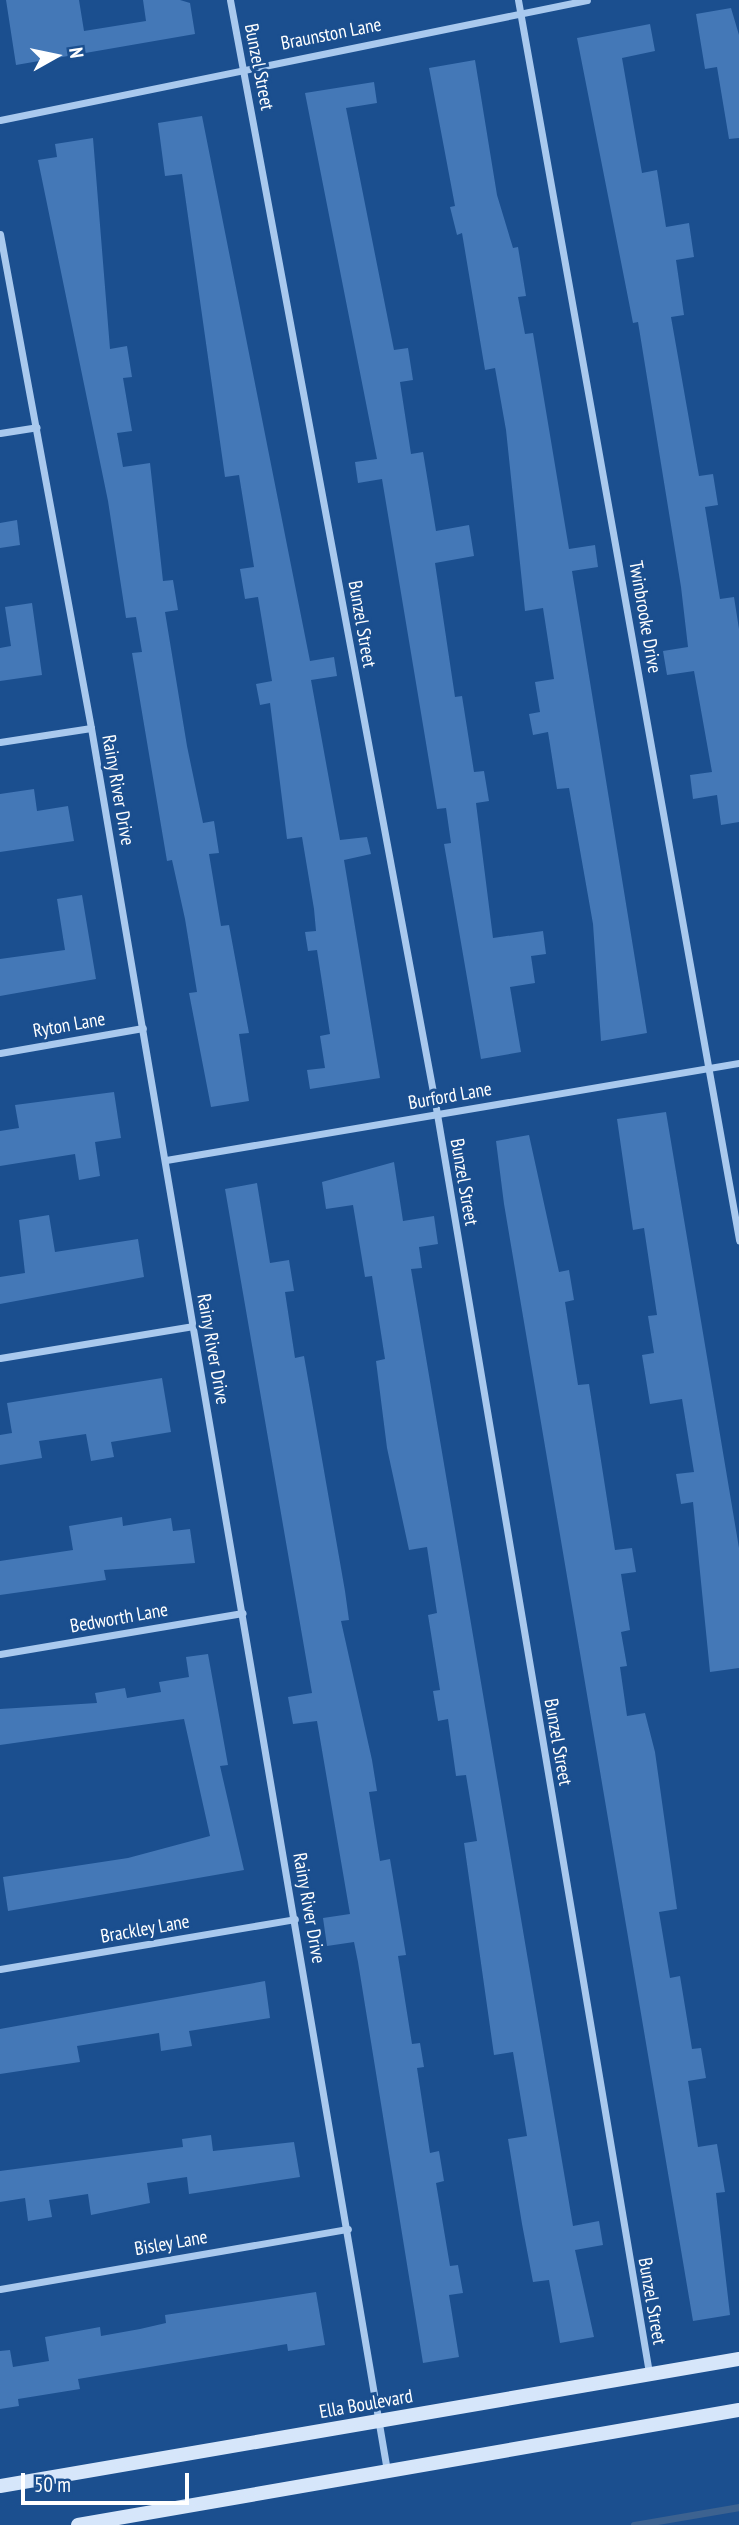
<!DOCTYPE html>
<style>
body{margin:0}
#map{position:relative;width:739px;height:2525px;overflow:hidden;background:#1b4f8f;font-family:"PT Sans Narrow",sans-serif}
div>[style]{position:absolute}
.stream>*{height:7px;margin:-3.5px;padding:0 3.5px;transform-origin:3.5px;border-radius:3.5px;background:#3c6290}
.building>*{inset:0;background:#4478b7}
.minor>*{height:7px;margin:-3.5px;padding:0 3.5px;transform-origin:3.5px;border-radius:3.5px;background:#a9c9ee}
.secondary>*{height:14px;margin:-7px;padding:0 7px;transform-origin:7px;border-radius:7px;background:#d6e6fa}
span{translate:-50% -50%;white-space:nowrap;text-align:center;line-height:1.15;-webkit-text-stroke:6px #1b4f8f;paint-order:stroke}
.street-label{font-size:19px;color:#fff}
.north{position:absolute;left:21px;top:21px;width:70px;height:70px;-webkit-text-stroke:5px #1b4f8f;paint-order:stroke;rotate:81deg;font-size:19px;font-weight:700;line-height:28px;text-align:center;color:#fff}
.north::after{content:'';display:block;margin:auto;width:24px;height:32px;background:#fff;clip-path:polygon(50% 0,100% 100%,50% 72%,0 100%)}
.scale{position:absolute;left:21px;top:2473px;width:168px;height:32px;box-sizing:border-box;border:4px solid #fff;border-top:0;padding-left:9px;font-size:21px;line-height:24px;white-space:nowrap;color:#fff;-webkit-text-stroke:5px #1b4f8f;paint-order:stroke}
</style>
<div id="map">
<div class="stream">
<div style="left:634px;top:2525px;width:107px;rotate:-9.7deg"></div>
</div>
<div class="building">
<div style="clip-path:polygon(6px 0,79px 0,84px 31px,146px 21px,143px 0,180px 0,190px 3px,195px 34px,16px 65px)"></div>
<div style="clip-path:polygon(731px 8px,739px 35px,739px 138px,729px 139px,717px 67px,705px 69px,696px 14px)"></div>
<div style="clip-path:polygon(650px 24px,655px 51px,622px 58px,642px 173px,657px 170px,666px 227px,689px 223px,694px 257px,676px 260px,684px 315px,671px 317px,699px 476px,713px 474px,718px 505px,705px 507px,720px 599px,734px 597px,739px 629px,739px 822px,721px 825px,717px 795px,693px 799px,690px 775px,712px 772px,694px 671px,667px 675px,663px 651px,688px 647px,681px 587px,638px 322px,633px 323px,577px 38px)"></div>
<div style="clip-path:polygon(475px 60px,497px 195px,513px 248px,518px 247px,526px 296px,518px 297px,525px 334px,533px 333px,569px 549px,595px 545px,598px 567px,572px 571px,647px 1033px,601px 1041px,593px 924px,569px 788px,557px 789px,548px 732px,533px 735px,529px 714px,540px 712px,535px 682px,554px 679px,543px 608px,525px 611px,506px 430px,495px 368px,485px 370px,462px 233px,457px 235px,450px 207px,455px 206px,429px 68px)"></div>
<div style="clip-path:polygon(374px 82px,377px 103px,346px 108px,394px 350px,408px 348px,413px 380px,400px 382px,411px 454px,423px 452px,436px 531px,469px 525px,474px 556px,435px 563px,455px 697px,462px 696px,474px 772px,484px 771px,489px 801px,476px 803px,493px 938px,543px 931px,546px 954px,531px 956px,535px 983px,510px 987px,521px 1052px,481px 1059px,444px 844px,451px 843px,446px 808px,437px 809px,382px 479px,358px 483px,355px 462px,377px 459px,305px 93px)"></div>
<div style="clip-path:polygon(202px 116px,310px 661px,334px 657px,337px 676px,311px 680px,340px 840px,367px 837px,371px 854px,344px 860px,380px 1078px,310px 1089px,307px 1070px,325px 1068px,320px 1036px,330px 1034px,317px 950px,308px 951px,305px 932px,316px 931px,314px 909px,302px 837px,287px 839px,270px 703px,260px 705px,256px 684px,272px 681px,258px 597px,245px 599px,240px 569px,254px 567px,239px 475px,225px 477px,182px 174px,165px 176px,158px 123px)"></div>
<div style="clip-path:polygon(93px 138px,110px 349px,127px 346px,132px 377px,123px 378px,132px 431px,117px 433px,123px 467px,150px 463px,163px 581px,173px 580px,178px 610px,165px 612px,187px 746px,203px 823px,214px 821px,219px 853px,209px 854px,221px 926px,229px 925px,249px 1033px,239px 1034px,249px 1101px,211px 1107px,189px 993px,197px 992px,185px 919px,172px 860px,167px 861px,132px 653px,142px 652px,136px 617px,126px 618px,108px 501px,38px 160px,57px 157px,55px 144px)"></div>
<div style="clip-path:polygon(17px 520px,20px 545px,0 548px,0 523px)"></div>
<div style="clip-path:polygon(32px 603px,42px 675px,0 681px,0 648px,11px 646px,5px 607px)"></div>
<div style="clip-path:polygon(34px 789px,37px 811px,68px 806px,74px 841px,0 852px,0 794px)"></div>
<div style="clip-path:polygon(82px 895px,96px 979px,0 996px,0 959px,65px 950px,57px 899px)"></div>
<div style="clip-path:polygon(114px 1092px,121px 1138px,95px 1142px,100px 1176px,79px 1180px,75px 1154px,0 1166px,0 1131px,19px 1128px,15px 1105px)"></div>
<div style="clip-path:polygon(666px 1112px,739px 1548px,739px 1668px,710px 1672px,693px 1502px,681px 1504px,676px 1474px,694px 1472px,682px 1399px,650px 1404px,642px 1355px,654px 1353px,648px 1316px,657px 1315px,644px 1228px,633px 1230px,617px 1119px)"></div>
<div style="clip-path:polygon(529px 1135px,559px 1272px,569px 1270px,574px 1300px,565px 1302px,578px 1385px,589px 1384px,615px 1550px,632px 1548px,636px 1572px,621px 1574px,630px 1630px,621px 1632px,627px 1666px,620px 1667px,627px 1716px,645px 1713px,655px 1752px,677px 1909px,659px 1912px,670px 1978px,680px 1976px,692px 2049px,701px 2048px,706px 2078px,688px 2081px,698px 2147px,717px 2144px,725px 2192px,716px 2193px,730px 2315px,693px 2321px,504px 1204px,496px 1141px)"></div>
<div style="clip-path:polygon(394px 1162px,403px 1221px,434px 1216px,438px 1244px,419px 1247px,422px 1268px,411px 1269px,422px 1334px,573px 2226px,599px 2221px,603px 2245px,575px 2250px,594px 2337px,560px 2343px,549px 2280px,533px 2282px,522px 2224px,508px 2139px,527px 2136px,513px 2052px,494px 2055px,464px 1843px,477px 1841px,466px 1775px,456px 1776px,448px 1719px,438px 1721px,433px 1691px,440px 1690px,428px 1615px,437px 1613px,427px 1547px,409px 1550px,387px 1448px,376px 1361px,385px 1359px,372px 1276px,365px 1277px,353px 1205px,326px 1209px,322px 1182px)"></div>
<div style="clip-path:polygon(257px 1183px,270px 1263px,289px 1260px,294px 1291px,285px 1292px,295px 1358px,304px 1356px,345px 1591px,349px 1620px,341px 1621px,372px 1760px,377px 1791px,369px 1792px,380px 1861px,390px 1859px,406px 1955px,398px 1956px,412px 2044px,420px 2043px,424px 2067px,417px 2068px,430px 2153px,439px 2151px,444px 2181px,436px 2183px,450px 2266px,458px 2265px,463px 2293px,449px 2295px,459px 2357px,423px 2363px,358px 1962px,354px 1942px,327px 1946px,323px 1918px,350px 1914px,317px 1721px,293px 1724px,288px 1697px,312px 1693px,225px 1189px)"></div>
<div style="clip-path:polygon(49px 1215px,55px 1252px,138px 1239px,144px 1277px,0 1304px,0 1277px,25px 1273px,19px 1220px)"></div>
<div style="clip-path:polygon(162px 1378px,171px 1432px,111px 1442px,114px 1457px,91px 1461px,86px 1434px,39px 1441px,42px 1458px,0 1465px,0 1435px,12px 1433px,7px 1403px)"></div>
<div style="clip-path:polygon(122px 1517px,123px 1526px,171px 1518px,173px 1531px,190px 1529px,195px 1563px,104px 1570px,106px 1580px,0 1595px,0 1561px,73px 1550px,69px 1526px)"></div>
<div style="clip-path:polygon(208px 1654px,228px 1765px,220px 1766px,244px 1870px,8px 1911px,3px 1877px,128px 1858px,210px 1836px,184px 1719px,0 1745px,0 1709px,97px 1703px,95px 1693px,125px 1688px,127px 1698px,161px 1692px,159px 1682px,189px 1677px,186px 1657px)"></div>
<div style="clip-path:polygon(265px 1981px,270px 2018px,189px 2031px,192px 2046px,161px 2051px,159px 2033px,77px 2046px,80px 2062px,0 2074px,0 2029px)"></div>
<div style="clip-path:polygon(211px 2135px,213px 2151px,294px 2142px,300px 2177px,189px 2194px,187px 2177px,147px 2183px,150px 2203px,91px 2215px,88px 2194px,49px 2200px,52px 2217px,28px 2221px,25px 2198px,0 2202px,0 2171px,183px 2147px,182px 2139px)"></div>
<div style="clip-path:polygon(316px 2292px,325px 2345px,288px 2351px,287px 2344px,78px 2379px,80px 2389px,18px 2399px,19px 2406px,0 2409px,0 2351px,10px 2350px,13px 2367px,49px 2361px,45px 2337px,100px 2327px,101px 2336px,140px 2329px,166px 2323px,165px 2315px)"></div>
</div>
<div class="minor">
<div style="left:230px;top:0;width:1133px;rotate:79.47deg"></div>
<div style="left:437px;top:1114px;width:1277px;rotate:80.44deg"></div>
<div style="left:518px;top:0;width:1260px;rotate:79.89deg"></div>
<div style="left:0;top:120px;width:599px;rotate:-11.55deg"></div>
<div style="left:0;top:234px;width:502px;rotate:79.56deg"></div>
<div style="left:91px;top:728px;width:1767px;rotate:80.36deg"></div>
<div style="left:0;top:433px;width:37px;rotate:-9deg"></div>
<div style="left:0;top:742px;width:92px;rotate:-8.7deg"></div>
<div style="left:0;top:1053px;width:145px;rotate:-9.9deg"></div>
<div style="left:166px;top:1160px;width:581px;rotate:-9.61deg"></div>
<div style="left:0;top:1358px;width:196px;rotate:-9.4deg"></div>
<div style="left:0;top:1654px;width:246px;rotate:-9.6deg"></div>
<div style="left:0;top:1969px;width:299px;rotate:-9.6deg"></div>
<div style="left:0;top:2289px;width:353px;rotate:-9.8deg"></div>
</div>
<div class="secondary">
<div style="left:0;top:2486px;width:750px;rotate:-9.75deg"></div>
<div style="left:78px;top:2525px;width:671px;rotate:-9.87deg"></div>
</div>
<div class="street-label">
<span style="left:331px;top:34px;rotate:-11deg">Braunston Lane</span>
<span style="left:259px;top:67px;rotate:79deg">Bunzel Street</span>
<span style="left:645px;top:617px;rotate:80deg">Twinbrooke Drive</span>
<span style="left:362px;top:624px;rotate:80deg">Bunzel Street</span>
<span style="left:118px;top:790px;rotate:80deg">Rainy River Drive</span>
<span style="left:69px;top:1025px;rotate:-10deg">Ryton Lane</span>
<span style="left:450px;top:1096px;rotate:-10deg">Burford Lane</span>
<span style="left:464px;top:1182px;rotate:80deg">Bunzel Street</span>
<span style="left:213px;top:1349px;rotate:80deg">Rainy River Drive</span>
<span style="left:119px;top:1618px;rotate:-10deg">Bedworth Lane</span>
<span style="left:558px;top:1742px;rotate:80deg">Bunzel Street</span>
<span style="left:309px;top:1908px;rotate:80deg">Rainy River Drive</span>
<span style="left:145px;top:1929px;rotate:-10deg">Brackley Lane</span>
<span style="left:171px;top:2243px;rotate:-10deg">Bisley Lane</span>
<span style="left:652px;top:2301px;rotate:80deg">Bunzel Street</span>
<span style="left:366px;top:2404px;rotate:-10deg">Ella Boulevard</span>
</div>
<div class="north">N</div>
<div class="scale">50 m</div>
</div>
